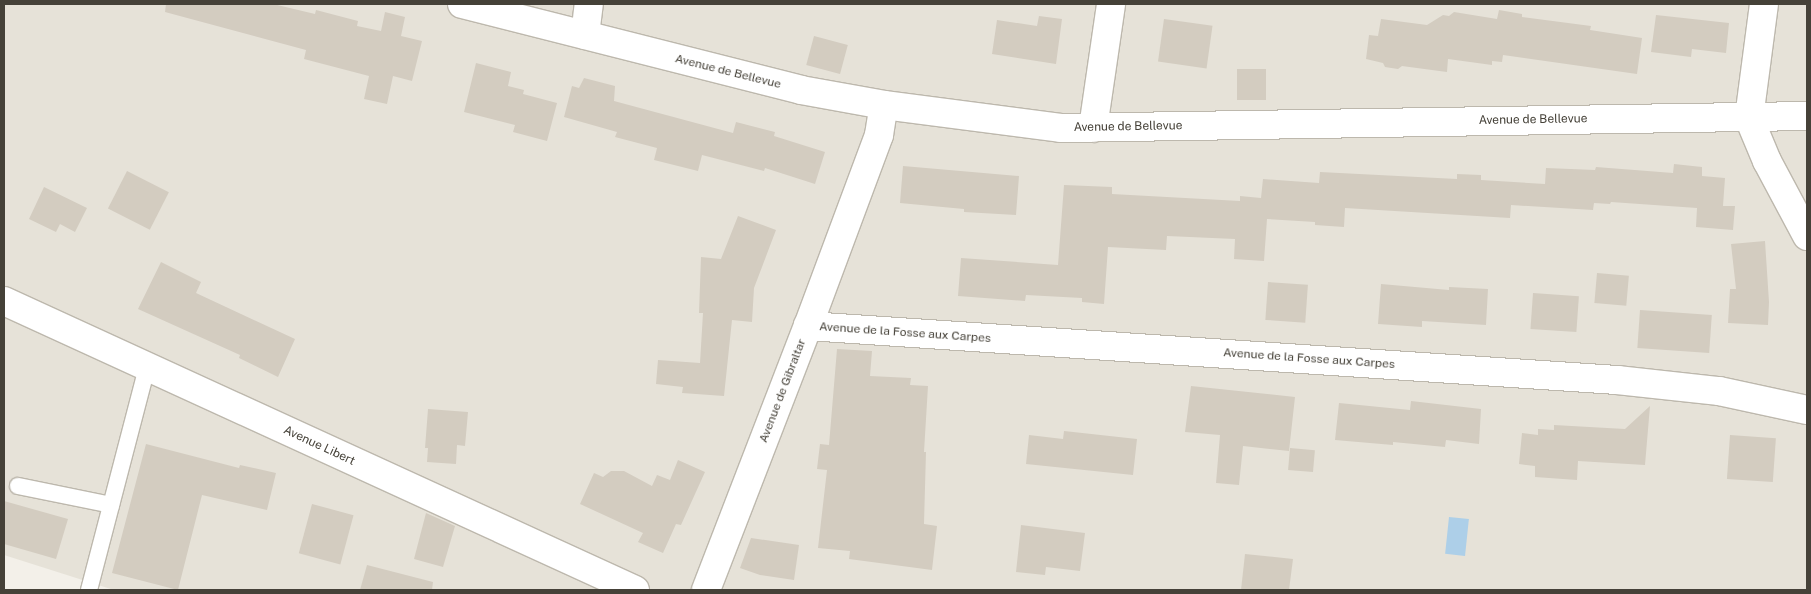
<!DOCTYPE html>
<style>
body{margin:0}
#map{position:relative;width:1811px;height:594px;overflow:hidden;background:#f3f0e9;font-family:"Public Sans",sans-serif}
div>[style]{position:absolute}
.residential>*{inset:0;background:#e6e2d8}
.water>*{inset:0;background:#adcfe8;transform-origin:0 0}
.building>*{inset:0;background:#d3ccc0;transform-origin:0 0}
.roads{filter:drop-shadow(1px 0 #bdb8ad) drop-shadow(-1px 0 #bdb8ad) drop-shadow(0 1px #bdb8ad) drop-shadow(0 -1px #bdb8ad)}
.service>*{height:16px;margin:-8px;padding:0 8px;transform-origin:8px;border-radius:8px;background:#fff}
.minor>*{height:28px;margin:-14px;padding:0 14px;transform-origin:14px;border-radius:14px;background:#fff}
span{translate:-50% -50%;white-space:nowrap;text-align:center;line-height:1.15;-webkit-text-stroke:4px #fff;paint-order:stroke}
.street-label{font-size:12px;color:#454138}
.frame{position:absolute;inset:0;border:5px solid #454138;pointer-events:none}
</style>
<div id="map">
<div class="residential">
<div style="clip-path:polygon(4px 4px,1807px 4px,1807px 590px,114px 590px,4px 555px)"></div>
</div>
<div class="water">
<div style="left:1449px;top:517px;width:20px;height:37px;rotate:6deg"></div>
</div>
<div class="building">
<div style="clip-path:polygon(166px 4px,273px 4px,315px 14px,316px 10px,358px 21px,357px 26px,381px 31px,385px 12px,405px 17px,401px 36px,422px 41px,412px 81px,393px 76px,387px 104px,364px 99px,369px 76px,304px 59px,306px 50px,165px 12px)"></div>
<div style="clip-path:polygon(1499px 10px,1522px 14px,1522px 17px,1591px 26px,1590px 30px,1642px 38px,1637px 74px,1503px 55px,1502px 62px,1492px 61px,1492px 65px,1448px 59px,1447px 72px,1402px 66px,1398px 69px,1385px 67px,1383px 63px,1366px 59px,1369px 35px,1378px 36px,1381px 19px,1427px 25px,1443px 15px,1449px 16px,1454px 12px,1497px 19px)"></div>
<div style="clip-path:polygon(1656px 15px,1729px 23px,1726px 53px,1692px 49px,1691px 57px,1651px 52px)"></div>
<div style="clip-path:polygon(1039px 16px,1062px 19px,1056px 64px,992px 54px,997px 20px,1037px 26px)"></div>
<div style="left:1164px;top:19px;width:49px;height:43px;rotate:8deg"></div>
<div style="left:814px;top:36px;width:35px;height:30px;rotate:15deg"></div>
<div style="clip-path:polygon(476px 63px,511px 72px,508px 86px,524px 90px,523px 94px,557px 103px,547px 141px,513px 132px,515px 125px,464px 112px)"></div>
<div style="left:1237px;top:69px;width:29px;height:31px"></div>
<div style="clip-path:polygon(584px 78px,615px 86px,614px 101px,733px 133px,736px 122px,775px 132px,774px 136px,825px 152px,815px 184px,765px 168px,764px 171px,702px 155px,698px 171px,654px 160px,657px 148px,615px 137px,617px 132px,564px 117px,572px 86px,579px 88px)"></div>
<div style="clip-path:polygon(1674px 164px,1702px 167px,1702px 176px,1725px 178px,1723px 206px,1735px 206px,1733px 230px,1696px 227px,1697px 208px,1611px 202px,1610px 204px,1594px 203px,1593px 210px,1511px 205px,1510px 218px,1345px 208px,1344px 227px,1315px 225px,1315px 222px,1267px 219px,1264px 261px,1234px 259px,1235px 239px,1167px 236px,1166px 250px,1108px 247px,1104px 304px,1082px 302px,1082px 298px,1026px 295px,1025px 301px,958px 296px,961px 258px,1058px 265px,1064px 185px,1112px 187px,1112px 194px,1240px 201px,1240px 196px,1261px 198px,1263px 179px,1319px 183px,1320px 172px,1457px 179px,1457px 174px,1481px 175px,1481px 180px,1545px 184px,1546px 168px,1595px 170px,1596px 167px,1673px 173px)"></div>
<div style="clip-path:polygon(903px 166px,1019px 176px,1016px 215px,964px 212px,964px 209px,900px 203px)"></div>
<div style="left:127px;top:171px;width:47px;height:42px;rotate:27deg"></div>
<div style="clip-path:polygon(44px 187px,87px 208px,75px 232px,60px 224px,56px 232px,29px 219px)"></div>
<div style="clip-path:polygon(738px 216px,776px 230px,754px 288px,752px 322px,732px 320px,724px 396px,682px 393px,683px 387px,656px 384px,658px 360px,700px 363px,703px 313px,699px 313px,701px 257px,721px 259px)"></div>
<div style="clip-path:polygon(1765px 241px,1769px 302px,1768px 325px,1728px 323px,1730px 289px,1736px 289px,1731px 244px)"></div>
<div style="clip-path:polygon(161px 262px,201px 282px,196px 293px,295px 339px,278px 377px,239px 358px,240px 355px,138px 309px)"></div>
<div style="left:1597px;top:273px;width:32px;height:30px;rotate:5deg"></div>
<div style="left:1268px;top:282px;width:40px;height:38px;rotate:4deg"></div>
<div style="clip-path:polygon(1381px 284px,1449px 290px,1449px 287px,1488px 289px,1486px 325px,1422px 321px,1422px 327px,1378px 324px)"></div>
<div style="left:1533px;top:293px;width:46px;height:36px;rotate:4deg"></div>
<div style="left:1640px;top:310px;width:72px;height:38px;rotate:4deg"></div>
<div style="clip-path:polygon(837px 349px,872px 351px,870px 376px,911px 378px,910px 385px,928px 386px,924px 452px,926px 452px,924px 524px,937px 526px,932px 570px,849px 559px,850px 551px,818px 548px,827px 470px,817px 469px,820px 444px,829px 445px)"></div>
<div style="clip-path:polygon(1191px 386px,1295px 397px,1289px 451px,1243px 446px,1239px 485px,1216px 483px,1220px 435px,1185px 432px)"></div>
<div style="clip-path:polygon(1411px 401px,1481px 409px,1479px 444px,1446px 440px,1445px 447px,1393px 442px,1393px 445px,1335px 440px,1339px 403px,1410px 410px)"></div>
<div style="clip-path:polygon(1650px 406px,1645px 465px,1578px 461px,1577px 480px,1535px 477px,1535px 466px,1519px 464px,1522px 433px,1538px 435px,1538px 429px,1554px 430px,1554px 425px,1625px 429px)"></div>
<div style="clip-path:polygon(428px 409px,468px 412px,465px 446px,457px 445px,456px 464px,427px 462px,428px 448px,425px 448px)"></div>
<div style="clip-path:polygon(1064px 431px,1137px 439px,1133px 475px,1026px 464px,1029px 435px,1063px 439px)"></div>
<div style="left:1730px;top:435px;width:46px;height:44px;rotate:4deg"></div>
<div style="clip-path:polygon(146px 444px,239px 468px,240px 465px,276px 473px,267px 510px,202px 495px,178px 590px,112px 573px)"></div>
<div style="left:1290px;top:448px;width:25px;height:22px;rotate:5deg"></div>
<div style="clip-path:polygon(678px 460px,705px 472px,681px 525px,676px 524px,663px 553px,638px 542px,643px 533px,580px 504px,594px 473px,603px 477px,611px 471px,624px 471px,652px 486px,657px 475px,670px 480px)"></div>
<div style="clip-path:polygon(4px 501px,68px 519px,56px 559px,4px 544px)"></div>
<div style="left:312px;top:504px;width:43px;height:51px;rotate:15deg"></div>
<div style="clip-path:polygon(426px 513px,455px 526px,443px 567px,414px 559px)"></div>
<div style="clip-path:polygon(1021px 525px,1085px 533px,1080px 571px,1046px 567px,1045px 575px,1016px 572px)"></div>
<div style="clip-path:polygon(751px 538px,799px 545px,794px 580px,760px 575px,740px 568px)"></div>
<div style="clip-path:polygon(1245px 554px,1293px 559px,1289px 590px,1241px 590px)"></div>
<div style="clip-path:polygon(367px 565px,433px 582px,432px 590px,360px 590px)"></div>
</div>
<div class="roads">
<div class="service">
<div style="left:18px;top:486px;width:95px;rotate:11.5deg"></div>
<div style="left:89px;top:590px;width:230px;rotate:-75.4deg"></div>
</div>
<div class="minor">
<div style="left:462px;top:4px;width:350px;rotate:14.2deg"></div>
<div style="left:801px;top:90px;width:84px;rotate:10.2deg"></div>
<div style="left:884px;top:105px;width:178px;rotate:7.4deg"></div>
<div style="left:1061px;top:128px;width:746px;rotate:-0.92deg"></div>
<div style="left:1764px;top:4px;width:115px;rotate:97.5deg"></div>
<div style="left:1749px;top:118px;width:47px;rotate:67.3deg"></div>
<div style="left:1767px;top:161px;width:85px;rotate:61.9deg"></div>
<div style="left:585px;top:35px;width:31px;rotate:-83deg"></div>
<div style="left:1093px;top:128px;width:125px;rotate:-81.7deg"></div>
<div style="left:4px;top:301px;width:694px;rotate:24.61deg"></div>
<div style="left:808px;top:326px;width:811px;rotate:3.82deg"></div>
<div style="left:1617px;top:380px;width:103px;rotate:6.2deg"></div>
<div style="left:1719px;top:391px;width:90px;rotate:12.2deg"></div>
<div style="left:706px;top:590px;width:283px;rotate:-68.9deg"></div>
<div style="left:808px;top:326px;width:204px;rotate:-69.6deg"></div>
<div style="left:879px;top:135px;width:30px;rotate:-81deg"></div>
</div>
</div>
<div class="street-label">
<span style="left:728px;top:72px;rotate:14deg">Avenue de Bellevue</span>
<span style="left:1533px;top:120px;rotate:-1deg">Avenue de Bellevue</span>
<span style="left:1128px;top:127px;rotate:-1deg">Avenue de Bellevue</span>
<span style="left:905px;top:333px;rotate:4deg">Avenue de la Fosse aux Carpes</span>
<span style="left:1309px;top:359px;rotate:4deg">Avenue de la Fosse aux Carpes</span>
<span style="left:783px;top:391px;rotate:-69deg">Avenue de Gibraltar</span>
<span style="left:319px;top:446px;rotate:25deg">Avenue Libert</span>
</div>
<div class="frame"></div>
</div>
